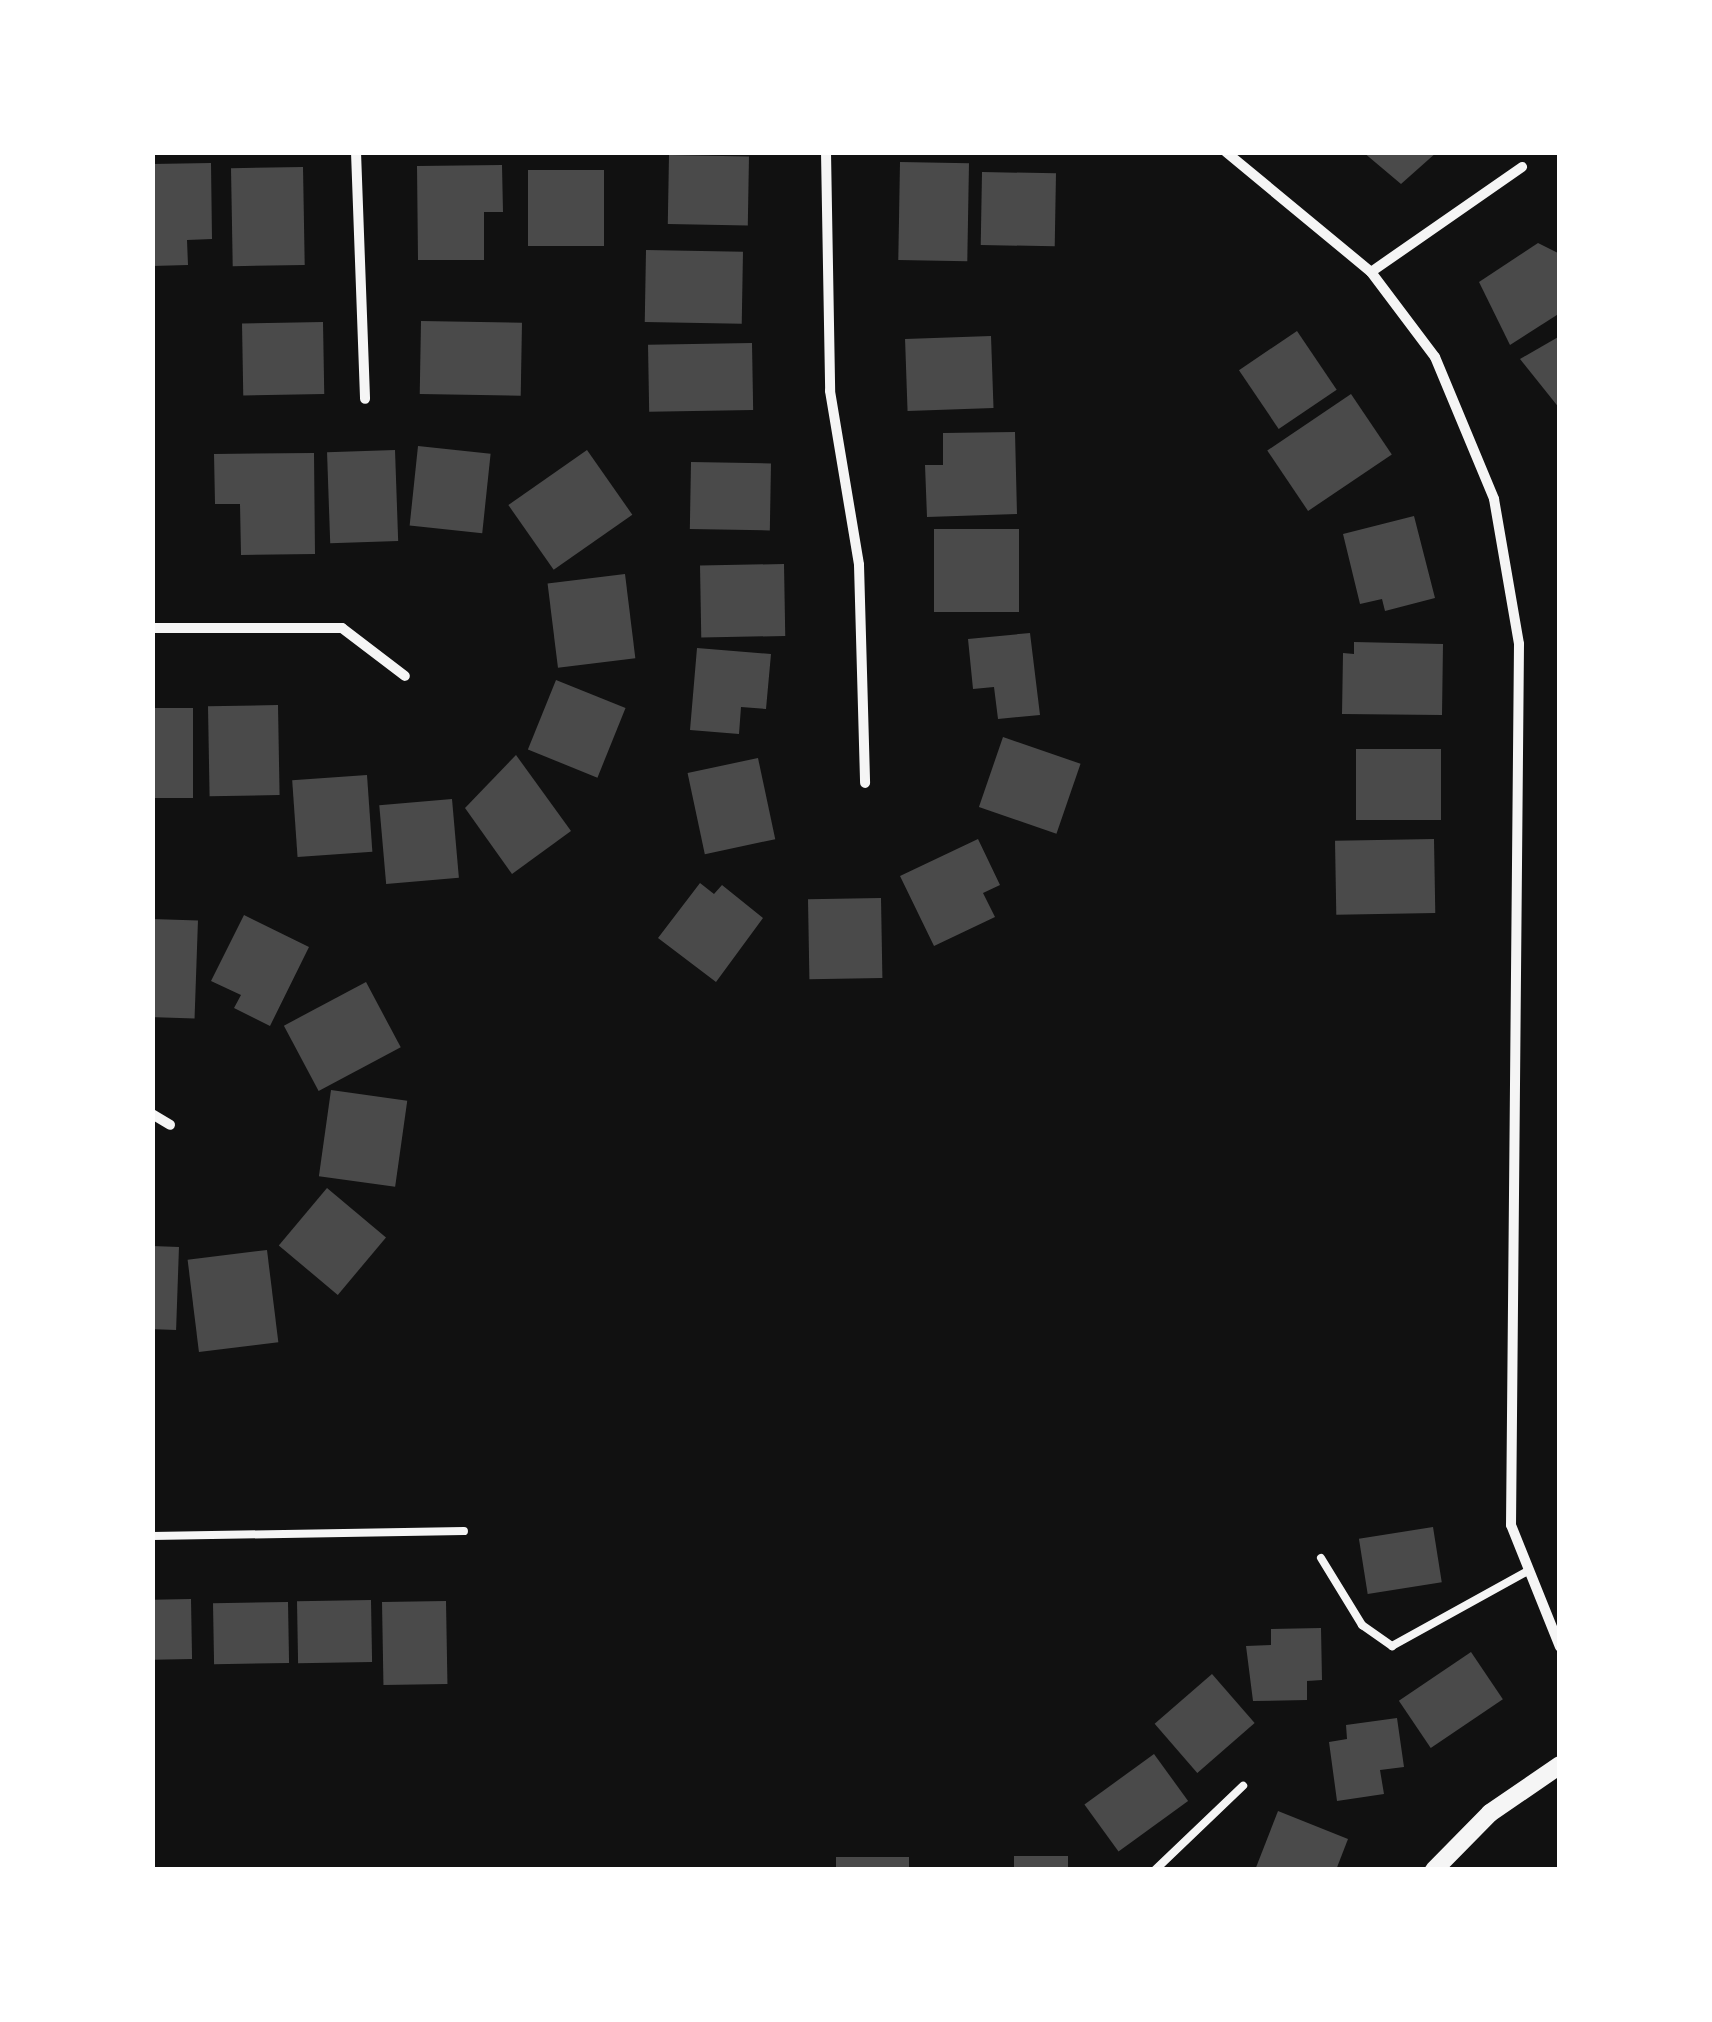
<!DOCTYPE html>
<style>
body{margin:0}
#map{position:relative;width:1712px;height:2022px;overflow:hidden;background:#111;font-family:"Alegreya Sans",sans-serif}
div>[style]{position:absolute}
.building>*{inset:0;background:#4a4a4a;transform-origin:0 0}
.service>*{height:8px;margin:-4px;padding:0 4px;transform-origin:4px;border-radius:4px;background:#f5f5f5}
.minor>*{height:10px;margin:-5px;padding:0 5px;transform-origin:5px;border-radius:5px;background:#f5f5f5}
.tertiary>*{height:18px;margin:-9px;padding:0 9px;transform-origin:9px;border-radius:9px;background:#f5f5f5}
span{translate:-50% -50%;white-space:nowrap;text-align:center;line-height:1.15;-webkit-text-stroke:10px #fff;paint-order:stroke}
.frame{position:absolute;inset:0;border:155px solid #fff;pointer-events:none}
</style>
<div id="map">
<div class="building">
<div style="clip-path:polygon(1363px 152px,1437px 152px,1401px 184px)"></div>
<div style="left:669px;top:155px;width:80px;height:69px;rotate:1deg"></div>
<div style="left:900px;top:162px;width:69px;height:98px;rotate:1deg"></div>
<div style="clip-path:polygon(211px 163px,212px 239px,187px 240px,188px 265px,152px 266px,152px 164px)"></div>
<div style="clip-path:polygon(502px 165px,503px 212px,484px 212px,484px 260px,418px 260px,417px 166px)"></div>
<div style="left:303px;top:167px;width:98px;height:72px;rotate:89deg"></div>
<div style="left:528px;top:170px;width:76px;height:76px"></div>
<div style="left:982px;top:172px;width:74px;height:73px;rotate:1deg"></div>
<div style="clip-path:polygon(1538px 243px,1560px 254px,1560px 313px,1510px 345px,1479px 282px)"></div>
<div style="left:646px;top:250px;width:97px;height:72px;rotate:1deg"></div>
<div style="left:421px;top:321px;width:101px;height:73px;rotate:1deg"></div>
<div style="left:323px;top:322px;width:72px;height:81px;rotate:89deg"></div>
<div style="left:1297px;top:331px;width:71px;height:70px;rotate:56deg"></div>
<div style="left:991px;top:336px;width:72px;height:86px;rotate:88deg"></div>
<div style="clip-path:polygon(1560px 336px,1560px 409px,1520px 359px)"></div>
<div style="left:752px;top:343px;width:67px;height:104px;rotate:89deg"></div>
<div style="left:1351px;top:394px;width:73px;height:101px;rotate:56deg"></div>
<div style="clip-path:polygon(1015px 432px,1017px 514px,927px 517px,925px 465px,943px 465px,943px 433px)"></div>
<div style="left:418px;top:446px;width:73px;height:80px;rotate:6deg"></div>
<div style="left:395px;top:450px;width:91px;height:68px;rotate:88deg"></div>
<div style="left:587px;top:450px;width:79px;height:96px;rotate:55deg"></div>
<div style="clip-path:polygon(314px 453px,315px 554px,241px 555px,240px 504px,215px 504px,214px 454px)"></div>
<div style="left:691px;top:462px;width:80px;height:67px;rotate:1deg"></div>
<div style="clip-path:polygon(1414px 516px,1435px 598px,1385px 611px,1382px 599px,1360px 604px,1343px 534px)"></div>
<div style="left:1019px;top:529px;width:83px;height:85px;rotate:90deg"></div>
<div style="left:784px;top:564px;width:72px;height:84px;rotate:89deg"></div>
<div style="left:625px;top:574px;width:85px;height:78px;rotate:83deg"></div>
<div style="clip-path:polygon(1030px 633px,1040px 715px,998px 719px,994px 687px,973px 689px,968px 639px)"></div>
<div style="clip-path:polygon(1354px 642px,1443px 644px,1442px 715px,1342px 714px,1343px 653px,1354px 654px)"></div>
<div style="clip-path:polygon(697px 648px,771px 654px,766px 709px,741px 707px,739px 734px,690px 730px)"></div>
<div style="left:556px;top:680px;width:75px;height:75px;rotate:22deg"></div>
<div style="left:278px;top:705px;width:90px;height:70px;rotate:89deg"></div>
<div style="left:152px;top:708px;width:41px;height:90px"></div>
<div style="left:1003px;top:737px;width:82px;height:74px;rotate:19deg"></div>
<div style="left:1356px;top:749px;width:85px;height:71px"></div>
<div style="clip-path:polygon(516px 755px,571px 831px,512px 874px,465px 808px)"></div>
<div style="left:758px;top:758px;width:83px;height:72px;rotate:78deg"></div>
<div style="left:367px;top:775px;width:77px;height:75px;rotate:86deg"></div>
<div style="left:452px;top:799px;width:79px;height:73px;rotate:85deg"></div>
<div style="clip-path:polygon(978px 839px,1000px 885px,983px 893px,995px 917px,934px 946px,900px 876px)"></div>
<div style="left:1434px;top:839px;width:74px;height:99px;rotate:89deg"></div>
<div style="clip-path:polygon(700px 883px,714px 894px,722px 885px,763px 918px,716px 982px,658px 938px)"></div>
<div style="left:881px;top:898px;width:80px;height:73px;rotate:89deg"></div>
<div style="clip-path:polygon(244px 915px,309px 947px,270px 1026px,234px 1008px,241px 995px,211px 981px)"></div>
<div style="left:152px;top:919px;width:46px;height:98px;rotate:2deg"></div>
<div style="left:366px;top:982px;width:74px;height:93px;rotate:62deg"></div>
<div style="left:331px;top:1090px;width:77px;height:87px;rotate:8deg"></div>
<div style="left:327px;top:1188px;width:77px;height:75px;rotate:40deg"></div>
<div style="left:152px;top:1246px;width:27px;height:83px;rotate:2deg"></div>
<div style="left:267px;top:1250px;width:93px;height:80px;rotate:83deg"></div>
<div style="left:1433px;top:1527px;width:56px;height:75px;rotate:81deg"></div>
<div style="left:191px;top:1599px;width:60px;height:39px;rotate:89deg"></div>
<div style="left:371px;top:1600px;width:62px;height:74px;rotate:89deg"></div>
<div style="left:446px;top:1601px;width:83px;height:64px;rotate:89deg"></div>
<div style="left:288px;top:1602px;width:61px;height:75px;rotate:89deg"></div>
<div style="clip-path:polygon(1321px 1628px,1322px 1680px,1307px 1681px,1307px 1700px,1253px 1701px,1246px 1646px,1271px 1645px,1271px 1629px)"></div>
<div style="left:1471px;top:1652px;width:57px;height:87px;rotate:56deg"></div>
<div style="left:1212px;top:1674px;width:65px;height:76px;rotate:49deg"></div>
<div style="clip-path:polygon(1397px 1718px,1404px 1767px,1380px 1770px,1384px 1794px,1337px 1801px,1329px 1742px,1347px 1739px,1346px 1725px)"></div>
<div style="left:1154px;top:1754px;width:58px;height:86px;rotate:54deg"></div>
<div style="clip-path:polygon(1278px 1811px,1348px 1839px,1336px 1870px,1255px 1870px)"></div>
<div style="left:1014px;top:1856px;width:54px;height:14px"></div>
<div style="left:836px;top:1857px;width:73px;height:13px"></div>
</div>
<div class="service">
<div style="left:152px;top:1536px;width:312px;rotate:-0.9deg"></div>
<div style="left:1321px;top:1558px;width:79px;rotate:58.5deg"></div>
<div style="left:1362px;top:1625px;width:37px;rotate:35deg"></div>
<div style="left:1392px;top:1646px;width:153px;rotate:-28.9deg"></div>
<div style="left:1155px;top:1870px;width:122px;rotate:-43.7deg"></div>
</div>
<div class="minor">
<div style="left:356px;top:152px;width:247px;rotate:87.9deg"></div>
<div style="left:826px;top:152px;width:239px;rotate:89deg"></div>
<div style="left:830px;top:391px;width:176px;rotate:80.5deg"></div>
<div style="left:859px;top:565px;width:218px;rotate:88.4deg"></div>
<div style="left:1226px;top:152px;width:188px;rotate:39.6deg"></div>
<div style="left:1371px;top:272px;width:106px;rotate:53deg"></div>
<div style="left:1435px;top:357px;width:154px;rotate:67.4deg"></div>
<div style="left:1494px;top:499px;width:147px;rotate:80.2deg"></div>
<div style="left:1519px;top:644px;width:881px;rotate:90.52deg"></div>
<div style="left:1511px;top:1525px;width:131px;rotate:68.1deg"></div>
<div style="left:1371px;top:272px;width:184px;rotate:-34.8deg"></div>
<div style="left:152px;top:628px;width:190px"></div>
<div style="left:342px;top:628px;width:79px;rotate:37.3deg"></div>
<div style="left:152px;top:1114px;width:21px;rotate:31deg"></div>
</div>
<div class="tertiary">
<div style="left:1434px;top:1870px;width:80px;rotate:-45.5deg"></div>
<div style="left:1490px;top:1813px;width:85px;rotate:-34.4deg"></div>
</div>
<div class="frame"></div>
</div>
